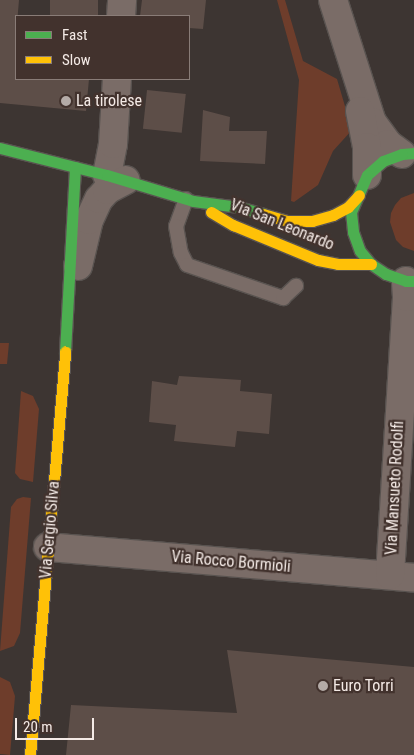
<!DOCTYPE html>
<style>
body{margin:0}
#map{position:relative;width:414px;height:755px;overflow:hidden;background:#3d3532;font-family:"Roboto Condensed",sans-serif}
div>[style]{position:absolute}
.green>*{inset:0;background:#6e3d2b}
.building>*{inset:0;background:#5d4e48;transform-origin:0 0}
.roads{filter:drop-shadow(1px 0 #595350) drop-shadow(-1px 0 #595350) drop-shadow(0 1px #595350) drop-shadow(0 -1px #595350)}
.lane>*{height:14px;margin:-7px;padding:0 7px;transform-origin:7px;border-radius:7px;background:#7a6c67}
.street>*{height:28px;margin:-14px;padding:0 14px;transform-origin:14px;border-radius:14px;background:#7a6c67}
.fast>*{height:11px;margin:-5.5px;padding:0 5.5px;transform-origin:5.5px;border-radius:5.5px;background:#4caf50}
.slow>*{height:11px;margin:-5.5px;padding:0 5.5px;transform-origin:5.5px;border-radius:5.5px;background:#ffc107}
.dots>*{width:14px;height:14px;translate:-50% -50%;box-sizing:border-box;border:2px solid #42322d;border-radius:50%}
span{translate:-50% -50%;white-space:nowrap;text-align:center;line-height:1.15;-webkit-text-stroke:4.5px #42322d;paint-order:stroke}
.poi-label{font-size:16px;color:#f4eae6}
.left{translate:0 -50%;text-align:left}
.street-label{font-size:16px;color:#f4eae6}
.legend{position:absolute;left:15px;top:15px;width:175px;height:65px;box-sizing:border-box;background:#42322d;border:1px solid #897c77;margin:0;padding:6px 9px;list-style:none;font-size:15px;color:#f4eae6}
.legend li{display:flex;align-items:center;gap:10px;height:25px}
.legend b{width:25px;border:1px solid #897c77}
.scale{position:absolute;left:15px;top:718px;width:79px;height:22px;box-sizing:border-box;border:2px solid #f4eae6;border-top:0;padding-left:6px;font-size:15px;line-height:18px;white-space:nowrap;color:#f4eae6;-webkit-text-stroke:4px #42322d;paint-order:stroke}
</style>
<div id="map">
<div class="green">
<div style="clip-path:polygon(277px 0,285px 0,303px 61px,337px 79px,352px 130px,333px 151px,318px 185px,294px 202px,291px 201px,299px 80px)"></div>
<div style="clip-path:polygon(414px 193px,414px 251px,403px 247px,396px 240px,390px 222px,391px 213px,395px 205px,401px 198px)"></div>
<div style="clip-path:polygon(0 343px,9px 343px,7px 364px,0 364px)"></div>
<div style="clip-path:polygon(21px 391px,33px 396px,39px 409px,33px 482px,20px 479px,15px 473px)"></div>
<div style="clip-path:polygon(23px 497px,31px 498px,20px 633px,14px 646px,0 651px,11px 507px,17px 499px)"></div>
<div style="clip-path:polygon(0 677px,10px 682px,15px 696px,10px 755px,0 754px)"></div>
</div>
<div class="building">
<div style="clip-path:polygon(0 0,19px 0,15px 47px,16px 79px,89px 79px,86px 111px,0 103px)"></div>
<div style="left:50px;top:0;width:48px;height:16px"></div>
<div style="clip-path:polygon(142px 0,206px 0,203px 29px,189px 28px,189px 16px,140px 16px)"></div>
<div style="left:147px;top:90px;width:39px;height:39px;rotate:6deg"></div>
<div style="clip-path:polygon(203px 110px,230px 117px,229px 131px,267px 131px,265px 164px,200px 161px)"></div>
<div style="clip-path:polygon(179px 376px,241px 380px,240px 391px,272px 394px,269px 434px,237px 431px,235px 447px,174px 441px,176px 425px,149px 422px,152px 381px,177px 385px)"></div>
<div style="clip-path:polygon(227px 650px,414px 667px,414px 755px,66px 755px,71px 705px,237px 713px)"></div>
</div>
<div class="roads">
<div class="lane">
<div style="left:186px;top:199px;width:29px;rotate:110deg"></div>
<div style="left:176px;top:226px;width:27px;rotate:80deg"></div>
<div style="left:181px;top:253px;width:13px;rotate:63deg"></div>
<div style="left:187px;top:265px;width:102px;rotate:19deg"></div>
<div style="left:283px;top:298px;width:18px;rotate:-43deg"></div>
</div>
<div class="street">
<div style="left:333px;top:0;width:128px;rotate:72.3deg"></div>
<div style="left:372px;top:122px;width:27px;rotate:54deg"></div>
<div style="left:388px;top:144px;width:17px;rotate:36deg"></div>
<div style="left:121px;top:16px;width:16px;rotate:-86deg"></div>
<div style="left:360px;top:111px;width:37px;rotate:79deg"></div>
<div style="left:367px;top:147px;width:28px;rotate:90deg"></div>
<div style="left:107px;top:175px;width:32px;rotate:-79deg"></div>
<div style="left:113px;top:144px;width:65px;rotate:-86.5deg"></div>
<div style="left:78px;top:266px;width:47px;rotate:-76.6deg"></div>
<div style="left:89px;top:220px;width:23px;rotate:-65deg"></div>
<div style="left:99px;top:199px;width:12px;rotate:-48deg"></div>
<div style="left:107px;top:190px;width:21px;rotate:-28deg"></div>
<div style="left:48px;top:547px;width:367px;rotate:4.8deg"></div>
<div style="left:390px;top:575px;width:279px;rotate:-86.5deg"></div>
<div style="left:407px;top:297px;width:16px;rotate:-94deg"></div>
</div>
<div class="fast">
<div style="left:0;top:148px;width:110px;rotate:14.2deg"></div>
<div style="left:107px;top:175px;width:90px;rotate:16.8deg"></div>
<div style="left:193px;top:201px;width:46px;rotate:7.4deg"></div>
<div style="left:239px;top:207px;width:25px;rotate:16deg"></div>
<div style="left:414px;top:153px;width:12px;rotate:175deg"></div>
<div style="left:402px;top:154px;width:20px;rotate:160deg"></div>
<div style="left:383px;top:161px;width:21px;rotate:139deg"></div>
<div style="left:367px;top:175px;width:40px;rotate:113.4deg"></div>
<div style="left:351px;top:212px;width:20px;rotate:84deg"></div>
<div style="left:353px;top:232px;width:20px;rotate:70deg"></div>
<div style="left:360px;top:251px;width:17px;rotate:50deg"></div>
<div style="left:371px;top:264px;width:18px;rotate:34deg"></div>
<div style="left:386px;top:274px;width:21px;rotate:19deg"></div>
<div style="left:406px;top:281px;width:8px"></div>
<div style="left:65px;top:352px;width:185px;rotate:-86.9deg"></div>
</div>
<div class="slow">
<div style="left:211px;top:212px;width:26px;rotate:31deg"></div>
<div style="left:233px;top:225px;width:92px;rotate:22.4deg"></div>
<div style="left:318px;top:260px;width:20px;rotate:11deg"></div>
<div style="left:338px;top:264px;width:33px"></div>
<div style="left:263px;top:214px;width:26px;rotate:16deg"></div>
<div style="left:288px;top:221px;width:24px"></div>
<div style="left:312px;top:221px;width:22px;rotate:-16deg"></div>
<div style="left:333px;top:215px;width:17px;rotate:-28deg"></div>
<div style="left:348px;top:207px;width:16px;rotate:-47deg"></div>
<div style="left:30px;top:755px;width:405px;rotate:-85deg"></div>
</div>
</div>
<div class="dots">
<div style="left:66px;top:101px;background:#b4aba7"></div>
<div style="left:323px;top:686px;background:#b4aba7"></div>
</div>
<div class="poi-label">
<span class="left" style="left:76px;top:101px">La tirolese</span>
<span class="left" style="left:333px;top:686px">Euro Torri</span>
</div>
<div class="street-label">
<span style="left:282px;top:225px;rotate:22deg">Via San Leonardo</span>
<span style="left:395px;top:488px;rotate:-87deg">Via Mansueto Rodolfi</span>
<span style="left:50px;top:530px;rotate:-85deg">Via Sergio Silva</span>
<span style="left:231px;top:562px;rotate:5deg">Via Rocco Bormioli</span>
</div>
<ul class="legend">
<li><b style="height:6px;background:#4caf50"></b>Fast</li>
<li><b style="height:6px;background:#ffc107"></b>Slow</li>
</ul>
<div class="scale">20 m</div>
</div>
